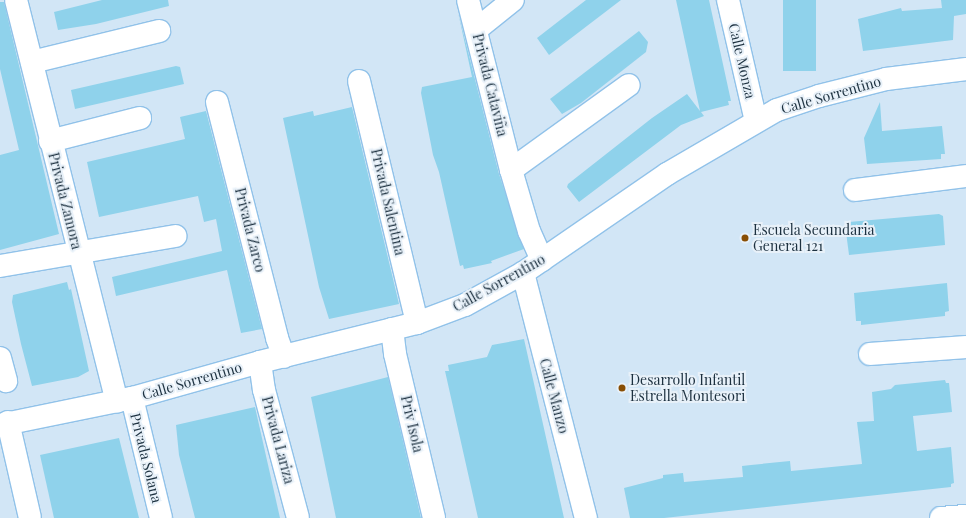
<!DOCTYPE html>
<meta charset="utf-8">
<style>
body{margin:0}
#map{position:relative;width:966px;height:518px;overflow:hidden;background:#d2e6f6;font-family:"Playfair Display",serif}
div>[style]{position:absolute}
.building>*{inset:0;background:#8fd2eb;transform-origin:0 0}
.roads{filter:drop-shadow(1px 0 #91c2e9) drop-shadow(-1px 0 #91c2e9) drop-shadow(0 1px #91c2e9) drop-shadow(0 -1px #91c2e9)}
.street>*{height:22px;margin:-11px;padding:0 11px;transform-origin:11px;border-radius:11px;background:#fff}
.secondary>*{height:22px;margin:-11px;padding:0 11px;transform-origin:11px;border-radius:11px;background:#fff}
.dots>*{width:11px;height:11px;translate:-50% -50%;box-sizing:border-box;border:2px solid #e8f1f9;border-radius:50%}
span{translate:-50% -50%;white-space:nowrap;text-align:center;line-height:1.15;-webkit-text-stroke:4px #e8f1f9;paint-order:stroke}
.street-label{font-size:14px;color:#1d3140}
.poi-label{font-size:14px;color:#1d3140}
.left{translate:0 -50%;text-align:left}
</style>
<div id="map">
<div class="building">
<div style="clip-path:polygon(102px 0,168px 0,169px 6px,96px 24px,58px 30px,54px 12px)"></div>
<div style="clip-path:polygon(586px 0,621px 0,549px 55px,537px 38px)"></div>
<div style="clip-path:polygon(676px 0,709px 0,731px 101px,728px 101px,729px 105px,701px 112px,704px 116px,681px 125px,579px 202px,567px 187px,568px 184px,652px 118px,687px 94px,700px 111px)"></div>
<div style="left:783px;top:0;width:33px;height:71px"></div>
<div style="clip-path:polygon(941px 0,966px 0,966px 14px,954px 16px,953px 40px,863px 51px,858px 19px,901px 8px,902px 11px,942px 8px)"></div>
<div style="clip-path:polygon(0 2px,4px 2px,59px 234px,0 250px,0 155px,19px 150px,0 69px)"></div>
<div style="clip-path:polygon(458px 12px,499px 174px,524px 249px,491px 261px,492px 263px,464px 269px,463px 265px,460px 266px,439px 172px,433px 155px,421px 93px,422px 87px,472px 77px)"></div>
<div style="clip-path:polygon(639px 31px,648px 42px,646px 52px,581px 103px,562px 114px,550px 99px)"></div>
<div style="clip-path:polygon(176px 66px,180px 67px,184px 84px,75px 109px,71px 90px)"></div>
<div style="clip-path:polygon(880px 102px,882px 131px,942px 126px,945px 154px,941px 154px,941px 159px,867px 164px,864px 138px)"></div>
<div style="clip-path:polygon(352px 107px,399px 304px,329px 319px,319px 287px,283px 118px,313px 111px,314px 116px)"></div>
<div style="clip-path:polygon(206px 111px,262px 329px,241px 333px,227px 270px,116px 296px,112px 277px,222px 251px,216px 219px,204px 222px,198px 196px,99px 217px,87px 162px,185px 139px,180px 117px)"></div>
<div style="clip-path:polygon(939px 214px,943px 216px,945px 245px,849px 255px,845px 224px,849px 222px)"></div>
<div style="clip-path:polygon(67px 282px,69px 290px,71px 289px,89px 371px,78px 377px,32px 386px,21px 344px,12px 302px,13px 295px)"></div>
<div style="clip-path:polygon(947px 283px,949px 311px,945px 312px,945px 316px,861px 325px,861px 321px,856px 321px,854px 293px)"></div>
<div style="clip-path:polygon(524px 339px,564px 518px,478px 518px,445px 371px,449px 371px,448px 365px,487px 357px,492px 345px)"></div>
<div style="clip-path:polygon(388px 377px,421px 518px,336px 518px,311px 397px)"></div>
<div style="clip-path:polygon(945px 380px,946px 383px,949px 383px,952px 412px,913px 416px,917px 451px,951px 447px,954px 483px,951px 484px,951px 487px,664px 518px,630px 518px,624px 488px,663px 478px,663px 475px,683px 473px,684px 482px,743px 477px,742px 466px,751px 465px,790px 461px,791px 471px,862px 464px,857px 422px,874px 421px,872px 392px,891px 389px,895px 385px)"></div>
<div style="clip-path:polygon(255px 407px,280px 518px,195px 518px,179px 455px,176px 425px)"></div>
<div style="clip-path:polygon(119px 438px,139px 518px,54px 518px,40px 455px)"></div>
</div>
<div class="roads">
<div class="street">
<div style="left:16px;top:0;width:414px;rotate:75.9deg"></div>
<div style="left:468px;top:0;width:175px;rotate:75.8deg"></div>
<div style="left:511px;top:170px;width:64px;rotate:73.6deg"></div>
<div style="left:529px;top:231px;width:32px;rotate:66deg"></div>
<div style="left:728px;top:0;width:124px;rotate:77deg"></div>
<div style="left:477px;top:29px;width:46px;rotate:-38.9deg"></div>
<div style="left:32px;top:62px;width:131px;rotate:-13.7deg"></div>
<div style="left:359px;top:81px;width:249px;rotate:76.5deg"></div>
<div style="left:217px;top:102px;width:244px;rotate:75.7deg"></div>
<div style="left:277px;top:338px;width:20px;rotate:70deg"></div>
<div style="left:50px;top:141px;width:93px;rotate:-14.3deg"></div>
<div style="left:511px;top:170px;width:145px;rotate:-35.8deg"></div>
<div style="left:855px;top:190px;width:112px;rotate:-7.2deg"></div>
<div style="left:0;top:266px;width:178px;rotate:-9.7deg"></div>
<div style="left:523px;top:273px;width:253px;rotate:75.6deg"></div>
<div style="left:392px;top:329px;width:25px;rotate:83deg"></div>
<div style="left:395px;top:354px;width:169px;rotate:76.6deg"></div>
<div style="left:870px;top:354px;width:96px;rotate:-4.2deg"></div>
<div style="left:0;top:358px;width:24px;rotate:75deg"></div>
<div style="left:260px;top:362px;width:28px;rotate:82deg"></div>
<div style="left:264px;top:390px;width:132px;rotate:75.1deg"></div>
<div style="left:132px;top:398px;width:123px;rotate:76.4deg"></div>
<div style="left:8px;top:422px;width:98px;rotate:77.1deg"></div>
<div style="left:941px;top:518px;width:25px;rotate:-5deg"></div>
</div>
<div class="secondary">
<div style="left:0;top:425px;width:135px;rotate:-11.6deg"></div>
<div style="left:132px;top:398px;width:133px;rotate:-15.7deg"></div>
<div style="left:260px;top:362px;width:162px;rotate:-14deg"></div>
<div style="left:417px;top:323px;width:51px;rotate:-20.6deg"></div>
<div style="left:465px;top:305px;width:66px;rotate:-28.9deg"></div>
<div style="left:523px;top:273px;width:175px;rotate:-34.5deg"></div>
<div style="left:667px;top:174px;width:127px;rotate:-30.2deg"></div>
<div style="left:777px;top:110px;width:44px;rotate:-18.4deg"></div>
<div style="left:819px;top:96px;width:69px;rotate:-14.2deg"></div>
<div style="left:886px;top:79px;width:81px;rotate:-7.1deg"></div>
</div>
</div>
<div class="dots">
<div style="left:745px;top:238px;background:#884e04"></div>
<div style="left:622px;top:388px;background:#884e04"></div>
</div>
<div class="street-label">
<span style="left:742px;top:61px;rotate:77deg">Calle Monza</span>
<span style="left:490px;top:85px;rotate:76deg">Privada Cataviña</span>
<span style="left:831px;top:95px;rotate:-16deg">Calle Sorrentino</span>
<span style="left:65px;top:201px;rotate:76deg">Privada Zamora</span>
<span style="left:388px;top:202px;rotate:77deg">Privada Salentina</span>
<span style="left:250px;top:230px;rotate:76deg">Privada Zarco</span>
<span style="left:499px;top:283px;rotate:-29deg">Calle Sorrentino</span>
<span style="left:192px;top:381px;rotate:-16deg">Calle Sorrentino</span>
<span style="left:554px;top:396px;rotate:75deg">Calle Manzo</span>
<span style="left:412px;top:424px;rotate:77deg">Priv Isola</span>
<span style="left:278px;top:440px;rotate:75deg">Privada Lariza</span>
<span style="left:146px;top:458px;rotate:76deg">Privada Solana</span>
</div>
<div class="poi-label">
<span class="left" style="left:753px;top:238px">Escuela Secundaria<br>General 121</span>
<span class="left" style="left:630px;top:388px">Desarrollo Infantil<br>Estrella Montesori</span>
</div>
</div>
